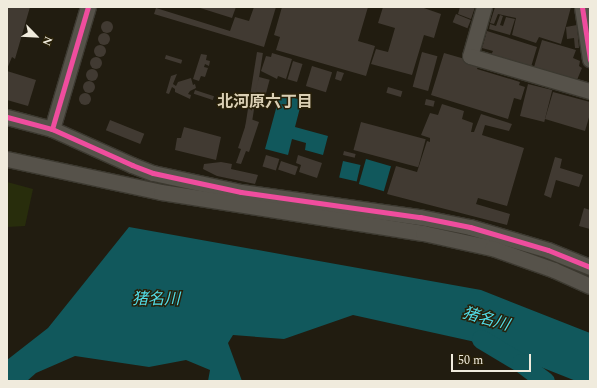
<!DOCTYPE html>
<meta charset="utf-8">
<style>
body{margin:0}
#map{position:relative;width:597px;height:388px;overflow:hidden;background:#211c10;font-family:Spectral,"Noto Sans JP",serif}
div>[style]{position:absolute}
.green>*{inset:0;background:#282d0c}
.water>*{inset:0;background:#11585c;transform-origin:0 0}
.river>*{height:19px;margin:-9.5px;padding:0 9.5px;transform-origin:9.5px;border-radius:9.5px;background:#11585c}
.building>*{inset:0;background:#413a32;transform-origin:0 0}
.round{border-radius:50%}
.roads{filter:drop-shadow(1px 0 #3c3930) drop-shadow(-1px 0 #3c3930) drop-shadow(0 1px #3c3930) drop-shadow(0 -1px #3c3930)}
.minor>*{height:15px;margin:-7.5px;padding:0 7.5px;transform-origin:7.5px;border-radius:7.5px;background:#56524a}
.cycleway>*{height:5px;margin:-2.5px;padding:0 2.5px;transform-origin:2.5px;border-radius:2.5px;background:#ef4d9e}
span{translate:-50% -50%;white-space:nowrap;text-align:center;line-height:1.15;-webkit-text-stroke:3px #282009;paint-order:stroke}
.neighbourhood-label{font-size:16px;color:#dacfb4;font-weight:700}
.water-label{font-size:16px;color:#52dde8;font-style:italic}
.frame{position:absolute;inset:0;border:8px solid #f0ebdd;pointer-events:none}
.north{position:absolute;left:16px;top:16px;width:40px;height:40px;-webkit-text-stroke:3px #282009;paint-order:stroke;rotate:114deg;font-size:11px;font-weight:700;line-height:16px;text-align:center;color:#f0ebdd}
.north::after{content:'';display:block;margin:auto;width:14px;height:18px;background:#f0ebdd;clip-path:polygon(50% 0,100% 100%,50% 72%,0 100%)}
.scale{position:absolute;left:451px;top:354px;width:80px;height:18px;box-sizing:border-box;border:2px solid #f0ebdd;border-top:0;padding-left:5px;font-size:12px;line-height:14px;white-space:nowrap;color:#f0ebdd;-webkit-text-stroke:3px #282009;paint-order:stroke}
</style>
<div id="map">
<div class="green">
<div style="clip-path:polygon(7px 182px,33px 189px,25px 226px,7px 227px)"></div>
</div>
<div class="water">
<div style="clip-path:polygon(280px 94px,302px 100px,295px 127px,328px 136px,323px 155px,305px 150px,306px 143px,292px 139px,288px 155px,265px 149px)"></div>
<div style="left:366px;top:159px;width:26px;height:26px;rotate:16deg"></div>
<div style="left:343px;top:161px;width:18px;height:17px;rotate:13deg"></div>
<div style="clip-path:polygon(129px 227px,481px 290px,590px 333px,590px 381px,576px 381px,480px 343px,353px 315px,284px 339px,233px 335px,228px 343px,242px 381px,208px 381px,210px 370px,186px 360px,149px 367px,75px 356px,36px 373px,27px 381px,7px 381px,7px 360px,48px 328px)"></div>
</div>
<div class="river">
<div style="left:481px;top:339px;width:47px;rotate:31deg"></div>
<div style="left:521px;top:363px;width:30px;rotate:37deg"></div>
</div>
<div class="building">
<div style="clip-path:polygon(7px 7px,30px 7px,15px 59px,12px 57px,7px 69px)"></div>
<div style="clip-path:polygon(197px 7px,236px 7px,232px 18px)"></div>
<div style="clip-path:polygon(254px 7px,276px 7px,264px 47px,154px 14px,156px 8px,230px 31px,235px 17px,249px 21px)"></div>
<div style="clip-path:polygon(282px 7px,368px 7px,358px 41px,375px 46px,366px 76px,276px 50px,280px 37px,274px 35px)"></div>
<div style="clip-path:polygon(383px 7px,421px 7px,441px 14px,434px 38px,424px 35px,412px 75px,371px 64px,376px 49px,388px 52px,395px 28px,378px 23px)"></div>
<div style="clip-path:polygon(460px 7px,475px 7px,471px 19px,458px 14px)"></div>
<div style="clip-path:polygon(495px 7px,571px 7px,561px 44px,539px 37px,536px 43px,512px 35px,516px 18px,498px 14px,494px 24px,490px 23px)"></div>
<div style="left:456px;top:14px;width:16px;height:9px;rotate:22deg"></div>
<div style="clip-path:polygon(500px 15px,503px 16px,500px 25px,503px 26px,506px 17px,515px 19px,510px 35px,489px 29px,490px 24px,496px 26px)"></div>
<div class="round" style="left:101px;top:21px;width:12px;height:12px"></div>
<div style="clip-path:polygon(577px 25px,579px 48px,575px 48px,574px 38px,567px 39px,566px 27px)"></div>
<div style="clip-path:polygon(487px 31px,537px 47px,531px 67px,491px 55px,493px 51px,482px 48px)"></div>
<div class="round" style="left:98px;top:33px;width:12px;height:12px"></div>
<div style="clip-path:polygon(542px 40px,576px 50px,573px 58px,580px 61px,579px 66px,582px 68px,577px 80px,534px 67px)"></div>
<div class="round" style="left:94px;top:45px;width:12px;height:12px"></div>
<div style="left:257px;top:52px;width:6px;height:77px;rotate:9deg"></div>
<div style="left:422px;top:52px;width:16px;height:36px;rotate:15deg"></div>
<div style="clip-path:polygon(272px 53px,292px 59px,286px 79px,278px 76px,277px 79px,261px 71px,266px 56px,271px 57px)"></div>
<div style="clip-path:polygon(444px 53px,479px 63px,477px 69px,520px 82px,519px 85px,525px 87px,521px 100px,514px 98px,508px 119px,431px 95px)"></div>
<div style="clip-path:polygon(201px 54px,207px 55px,206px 60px,210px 61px,209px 66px,205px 64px,204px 67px,208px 68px,205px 77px,201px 76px,199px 81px,193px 79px)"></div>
<div style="left:166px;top:55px;width:17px;height:4px;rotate:17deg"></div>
<div class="round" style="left:90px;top:57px;width:12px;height:12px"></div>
<div style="left:293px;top:61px;width:10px;height:19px;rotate:17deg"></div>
<div style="left:312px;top:66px;width:21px;height:21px;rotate:17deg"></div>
<div class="round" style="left:86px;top:69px;width:12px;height:12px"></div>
<div style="clip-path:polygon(7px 71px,36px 80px,28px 106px,7px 100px)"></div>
<div style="clip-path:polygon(337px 71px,344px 73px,341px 81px,335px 79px)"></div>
<div style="clip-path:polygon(177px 74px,173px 84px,176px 86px,178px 82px,191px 78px,193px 85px,195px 84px,196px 88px,190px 91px,188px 94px,191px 95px,190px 99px,175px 92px,175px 89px,172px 87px,169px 94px,166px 93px,171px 76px)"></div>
<div style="left:259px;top:77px;width:11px;height:15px;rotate:15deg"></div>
<div class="round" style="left:83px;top:81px;width:12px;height:12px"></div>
<div style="left:528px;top:84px;width:25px;height:33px;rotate:14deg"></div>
<div style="left:388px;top:87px;width:15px;height:6px;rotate:16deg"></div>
<div style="left:195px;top:90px;width:20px;height:4px;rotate:18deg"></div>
<div style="clip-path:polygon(553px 92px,590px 102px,590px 114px,585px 131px,545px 119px)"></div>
<div class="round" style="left:79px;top:93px;width:12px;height:12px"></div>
<div style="left:426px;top:99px;width:9px;height:6px;rotate:13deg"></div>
<div style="clip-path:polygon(442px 104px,464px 111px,462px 119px,473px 123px,471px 132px,474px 132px,481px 114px,512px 124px,509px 131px,485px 125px,482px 135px,524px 148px,507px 206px,478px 198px,476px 204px,510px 214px,507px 225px,387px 194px,396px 166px,417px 172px,427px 141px,430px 142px,430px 138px,421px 135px,430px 113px,438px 115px)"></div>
<div style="clip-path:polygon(248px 118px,259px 122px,249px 152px,246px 151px,241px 164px,236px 163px,241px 149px,238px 148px)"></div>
<div style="left:110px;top:120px;width:37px;height:11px;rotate:22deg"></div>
<div style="left:361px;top:122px;width:67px;height:29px;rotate:15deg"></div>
<div style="clip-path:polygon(184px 127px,221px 137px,216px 160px,175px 150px,177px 138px,181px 138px)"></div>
<div style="left:344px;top:151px;width:12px;height:4px;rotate:14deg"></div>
<div style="left:266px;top:155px;width:14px;height:12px;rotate:17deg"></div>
<div style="clip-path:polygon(298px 155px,322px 163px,317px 178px,299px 172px,301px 165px,296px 163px)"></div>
<div style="clip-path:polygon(555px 157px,562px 159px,560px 168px,583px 175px,579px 187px,556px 180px,551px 198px,544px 195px)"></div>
<div style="left:281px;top:161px;width:18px;height:9px;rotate:19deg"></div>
<div style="clip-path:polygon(221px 162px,232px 164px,231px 169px,258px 175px,255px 184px,217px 176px,203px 169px,204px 164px)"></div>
<div style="clip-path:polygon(584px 208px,590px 210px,590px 229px,579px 226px)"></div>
</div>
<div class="roads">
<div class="minor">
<div style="left:484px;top:7px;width:51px;rotate:105.9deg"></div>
<div style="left:470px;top:56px;width:125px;rotate:16.3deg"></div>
<div style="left:582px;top:7px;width:53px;rotate:81.3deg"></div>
<div style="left:7px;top:117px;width:47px;rotate:14.9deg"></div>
<div style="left:52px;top:129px;width:88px;rotate:24.2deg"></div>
<div style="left:132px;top:165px;width:22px;rotate:21deg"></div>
<div style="left:153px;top:173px;width:90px;rotate:12.2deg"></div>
<div style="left:241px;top:192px;width:181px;rotate:8deg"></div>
<div style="left:420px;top:217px;width:51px;rotate:11.3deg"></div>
<div style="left:470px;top:227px;width:81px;rotate:16.4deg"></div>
<div style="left:548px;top:250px;width:45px;rotate:22deg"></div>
<div style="left:52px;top:129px;width:127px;rotate:-73.6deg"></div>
<div style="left:7px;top:159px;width:157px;rotate:12.1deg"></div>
<div style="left:161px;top:192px;width:265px;rotate:8.9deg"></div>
<div style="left:423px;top:233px;width:71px;rotate:12.3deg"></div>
<div style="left:492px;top:248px;width:66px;rotate:19.5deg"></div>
<div style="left:554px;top:270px;width:39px;rotate:24deg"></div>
</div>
</div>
<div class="cycleway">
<div style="left:582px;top:7px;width:53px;rotate:81.3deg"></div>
<div style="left:7px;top:117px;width:47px;rotate:14.9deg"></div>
<div style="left:52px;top:129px;width:88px;rotate:24.2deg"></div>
<div style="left:132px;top:165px;width:22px;rotate:21deg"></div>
<div style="left:153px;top:173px;width:90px;rotate:12.2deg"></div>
<div style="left:241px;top:192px;width:181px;rotate:8deg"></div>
<div style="left:420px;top:217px;width:51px;rotate:11.3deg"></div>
<div style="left:470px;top:227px;width:81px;rotate:16.4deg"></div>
<div style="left:548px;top:250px;width:45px;rotate:22deg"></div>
<div style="left:52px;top:129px;width:127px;rotate:-73.6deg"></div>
</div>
<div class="neighbourhood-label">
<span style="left:265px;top:102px">北河原六丁目</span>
</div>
<div class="water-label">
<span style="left:156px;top:299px">猪名川</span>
<span style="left:486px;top:319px;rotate:16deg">猪名川</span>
</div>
<div class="frame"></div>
<div class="north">N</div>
<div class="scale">50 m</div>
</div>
